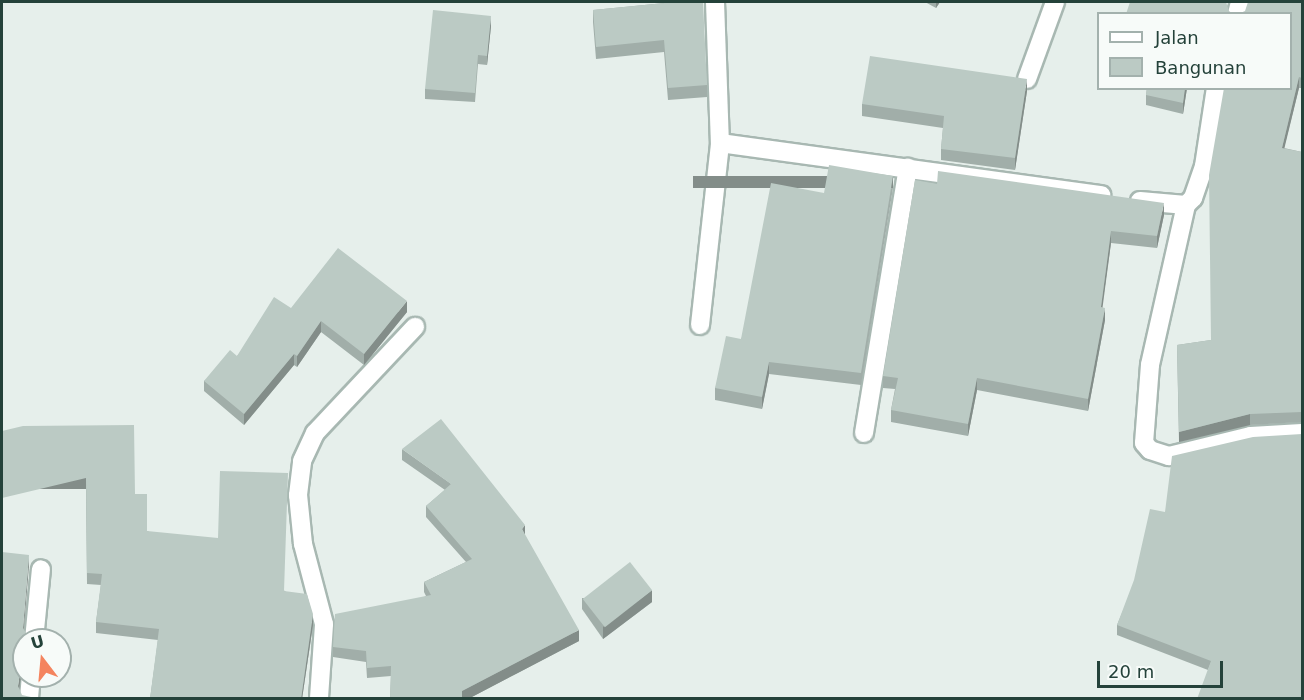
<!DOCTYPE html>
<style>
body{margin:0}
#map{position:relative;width:1304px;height:700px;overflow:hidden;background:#e6efeb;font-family:"DejaVu Sans",sans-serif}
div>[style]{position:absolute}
.roads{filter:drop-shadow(2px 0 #a8b8b2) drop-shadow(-2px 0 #a8b8b2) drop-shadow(0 2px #a8b8b2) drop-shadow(0 -2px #a8b8b2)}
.street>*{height:18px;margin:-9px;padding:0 9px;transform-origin:9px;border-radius:9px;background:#fff}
.wall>*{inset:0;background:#a1aea9}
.shaded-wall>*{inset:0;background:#838d89;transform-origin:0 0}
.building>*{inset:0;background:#bbcac4;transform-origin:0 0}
span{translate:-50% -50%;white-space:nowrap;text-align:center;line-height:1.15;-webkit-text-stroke:5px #f7fbf9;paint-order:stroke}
.frame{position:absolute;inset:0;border:3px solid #24423a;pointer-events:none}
.legend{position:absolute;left:1097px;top:12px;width:195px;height:78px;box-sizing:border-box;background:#f7fbf9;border:2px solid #a3b1ad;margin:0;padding:8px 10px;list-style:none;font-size:18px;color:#24423a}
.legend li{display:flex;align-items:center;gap:12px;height:30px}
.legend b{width:30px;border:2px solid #a3b1ad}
.north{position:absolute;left:12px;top:628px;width:60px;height:60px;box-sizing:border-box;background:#f7fbf9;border:2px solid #a3b1ad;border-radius:50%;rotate:344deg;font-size:16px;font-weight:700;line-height:24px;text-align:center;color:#24423a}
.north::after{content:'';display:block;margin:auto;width:21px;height:27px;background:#f4845f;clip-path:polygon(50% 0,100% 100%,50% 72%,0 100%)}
.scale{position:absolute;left:1097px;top:661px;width:126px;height:27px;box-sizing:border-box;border:3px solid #24423a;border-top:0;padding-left:8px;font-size:18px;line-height:21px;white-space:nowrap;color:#24423a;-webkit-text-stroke:4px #f7fbf9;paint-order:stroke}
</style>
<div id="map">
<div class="roads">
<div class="street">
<div style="left:715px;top:2px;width:141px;rotate:88deg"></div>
<div style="left:720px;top:143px;width:385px;rotate:7.8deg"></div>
<div style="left:1237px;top:14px;width:12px;rotate:-76deg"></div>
<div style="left:1027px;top:79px;width:82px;rotate:-70deg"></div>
<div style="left:1140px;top:201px;width:46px;rotate:5deg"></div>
<div style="left:1186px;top:205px;width:10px;rotate:-45deg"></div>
<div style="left:1193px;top:198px;width:34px;rotate:-71deg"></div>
<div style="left:1204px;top:166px;width:79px;rotate:-81.3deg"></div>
<div style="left:1186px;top:205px;width:164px;rotate:102.7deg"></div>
<div style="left:1150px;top:365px;width:78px;rotate:94.4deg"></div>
<div style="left:1144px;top:443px;width:9px;rotate:49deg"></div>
<div style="left:1150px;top:450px;width:20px;rotate:18deg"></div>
<div style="left:1169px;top:456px;width:84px;rotate:-13.7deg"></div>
<div style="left:1251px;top:436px;width:51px;rotate:-3.4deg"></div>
<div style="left:700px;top:325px;width:183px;rotate:-83.7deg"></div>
<div style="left:864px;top:433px;width:269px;rotate:-80.6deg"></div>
<div style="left:34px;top:640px;width:71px;rotate:-84.4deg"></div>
<div style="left:29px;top:698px;width:22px;rotate:-85deg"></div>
<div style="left:319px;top:698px;width:74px;rotate:-86.1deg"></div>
<div style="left:324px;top:624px;width:83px;rotate:-104.7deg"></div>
<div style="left:303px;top:544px;width:49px;rotate:-95.8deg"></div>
<div style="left:298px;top:495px;width:34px;rotate:-83deg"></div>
<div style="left:302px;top:461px;width:31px;rotate:-65deg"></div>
<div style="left:315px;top:433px;width:146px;rotate:-46.7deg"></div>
</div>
</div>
<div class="wall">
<div style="clip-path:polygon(675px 2px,707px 85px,707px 97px,668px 100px,664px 52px,596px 59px,593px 22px,593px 10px)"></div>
<div style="clip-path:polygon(925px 2px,940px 2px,936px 8px)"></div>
<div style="clip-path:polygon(1302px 2px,1302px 88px,1299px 88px,1284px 148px,1302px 152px,1302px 422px,1250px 425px,1179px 442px,1177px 345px,1211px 340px)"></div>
<div style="clip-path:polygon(491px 26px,487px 65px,478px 64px,475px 102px,425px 99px,425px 89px)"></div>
<div style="clip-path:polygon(1147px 88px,1187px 88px,1183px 114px,1146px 105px,1146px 95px)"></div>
<div style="clip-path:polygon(1027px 91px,1015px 170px,941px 160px,941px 149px,943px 128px,862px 116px,862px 104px)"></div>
<div style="clip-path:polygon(937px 184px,1164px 215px,1157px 248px,1111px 243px,1102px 307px,1105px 320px,1088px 411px,977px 390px,968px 436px,891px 422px,891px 410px,895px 389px,883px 388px,883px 376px)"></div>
<div style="clip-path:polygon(893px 188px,861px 385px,769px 374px,762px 409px,715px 400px,715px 388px,741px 339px,824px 193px)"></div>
<div style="clip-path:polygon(291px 308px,407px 312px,364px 365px,321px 332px,297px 367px,294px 365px,244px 425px,204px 391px,204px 381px,237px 356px)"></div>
<div style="clip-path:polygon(2px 431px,135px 494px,147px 531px,285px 591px,313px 625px,302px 699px,150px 699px,158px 640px,96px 633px,96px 622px,101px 585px,87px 584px,86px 489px)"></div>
<div style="clip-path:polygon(1302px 434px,1208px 670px,1117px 635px,1117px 625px,1165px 512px)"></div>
<div style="clip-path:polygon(402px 449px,525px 536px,579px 641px,468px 699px,390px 699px,391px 676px,367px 678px,366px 662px,333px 657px,333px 647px,426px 596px,424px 592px,424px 582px,466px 562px,426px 517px,426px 506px,445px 490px,402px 460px)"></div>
<div style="clip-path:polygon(582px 598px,652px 602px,603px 639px,582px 609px)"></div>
</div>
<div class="shaded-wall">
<div style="clip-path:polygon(936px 2px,940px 2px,936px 8px)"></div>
<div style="clip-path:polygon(491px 16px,491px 26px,487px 65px,487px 56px)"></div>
<div style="clip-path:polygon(1299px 77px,1299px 88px,1282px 158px,1282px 148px)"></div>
<div style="clip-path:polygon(1027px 79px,1027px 91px,1015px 170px,1015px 158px)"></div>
<div style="clip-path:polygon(1185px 88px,1187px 88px,1183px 114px,1183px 103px)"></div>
<div style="left:893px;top:176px;width:12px;height:200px;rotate:90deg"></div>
<div style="clip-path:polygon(1164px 203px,1164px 215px,1157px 248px,1157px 236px)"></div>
<div style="clip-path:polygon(1111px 231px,1111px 243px,1101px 319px,1101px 307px)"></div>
<div style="clip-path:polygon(407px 301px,407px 312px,364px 365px,364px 354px)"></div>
<div style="clip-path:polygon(1105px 308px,1105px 320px,1088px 411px,1088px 399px)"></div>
<div style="clip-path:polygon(321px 321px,321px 332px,297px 367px,297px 356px)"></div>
<div style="clip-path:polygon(294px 354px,294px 365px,244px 425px,244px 414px)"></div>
<div style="clip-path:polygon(769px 362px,769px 374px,762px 409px,762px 397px)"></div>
<div style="clip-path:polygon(977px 378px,977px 390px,968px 436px,968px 424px)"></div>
<div style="clip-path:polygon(1250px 414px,1250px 425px,1179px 442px,1179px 432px)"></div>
<div style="left:86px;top:478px;width:11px;height:86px;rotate:90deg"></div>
<div style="clip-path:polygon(525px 525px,525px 536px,522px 529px)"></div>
<div style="clip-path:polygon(29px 555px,29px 566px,23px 639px,23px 628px)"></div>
<div style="clip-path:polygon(652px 590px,652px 602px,603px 639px,603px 627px)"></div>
<div style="clip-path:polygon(313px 614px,313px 625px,302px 699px,301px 699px)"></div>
<div style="clip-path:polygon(579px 630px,579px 641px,468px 699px,462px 699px,462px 691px)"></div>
<div style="clip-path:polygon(24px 657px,24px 669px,22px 670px,18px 697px,18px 686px,22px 659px)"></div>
</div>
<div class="building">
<div style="clip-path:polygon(675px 2px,703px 2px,707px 85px,668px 88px,664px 40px,596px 47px,593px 10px)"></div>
<div style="clip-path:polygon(1130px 2px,1226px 2px,1229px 11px,1233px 14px,1126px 14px)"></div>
<div style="clip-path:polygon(1248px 2px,1302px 2px,1302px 78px,1299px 77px,1282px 148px,1302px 152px,1302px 412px,1250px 414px,1179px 432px,1177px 345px,1211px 340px,1209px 175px,1224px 88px,1290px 88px,1290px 14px,1238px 14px,1245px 11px)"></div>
<div style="clip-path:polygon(433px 10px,491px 16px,487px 56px,478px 55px,475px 93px,425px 89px)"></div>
<div style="clip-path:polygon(870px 56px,1027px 79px,1015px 158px,941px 149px,944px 116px,862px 104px)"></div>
<div style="clip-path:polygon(1147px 88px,1185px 88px,1183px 103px,1146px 95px)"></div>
<div style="clip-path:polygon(829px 165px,893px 176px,861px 373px,769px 362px,762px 397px,715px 388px,726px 336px,741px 339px,771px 183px,824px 193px)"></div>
<div style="clip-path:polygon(938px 171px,1164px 203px,1157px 236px,1111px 231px,1101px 307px,1105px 308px,1088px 399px,977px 378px,968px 424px,891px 410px,898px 378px,883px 376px,915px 180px,937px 184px)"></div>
<div style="clip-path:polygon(338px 248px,407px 301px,364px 354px,321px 321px,297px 356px,294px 354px,244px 414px,204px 381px,230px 350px,237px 356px,274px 297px,291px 308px)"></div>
<div style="clip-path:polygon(441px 419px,525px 525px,522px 529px,579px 630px,462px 691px,462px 699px,390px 699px,391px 666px,367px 668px,366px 651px,333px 647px,335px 614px,431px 595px,424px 582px,472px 559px,426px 506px,451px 484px,402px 449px)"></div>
<div style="clip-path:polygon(134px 425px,135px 494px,147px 494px,147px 531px,218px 538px,220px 471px,288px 473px,284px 591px,307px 594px,313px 614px,301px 699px,150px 699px,159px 629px,96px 622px,102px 574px,87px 573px,86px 478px,2px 498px,2px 431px,23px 426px)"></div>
<div style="clip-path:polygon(1302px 434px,1302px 699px,1197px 699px,1211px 661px,1117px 625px,1134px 580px,1150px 509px,1165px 512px,1172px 456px,1253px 437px)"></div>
<div style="clip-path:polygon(2px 552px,29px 555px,23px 628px,30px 640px,24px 640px,24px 657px,22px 659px,18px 686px,22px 695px,31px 697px,31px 699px,2px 699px)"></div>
<div style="left:630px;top:562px;width:36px;height:60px;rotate:52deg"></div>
<div style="clip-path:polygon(87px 697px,108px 699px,87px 699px)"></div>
</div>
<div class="frame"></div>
<ul class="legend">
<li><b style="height:8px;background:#fff"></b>Jalan</li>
<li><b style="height:16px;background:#bbcac4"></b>Bangunan</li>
</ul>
<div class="north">U</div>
<div class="scale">20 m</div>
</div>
